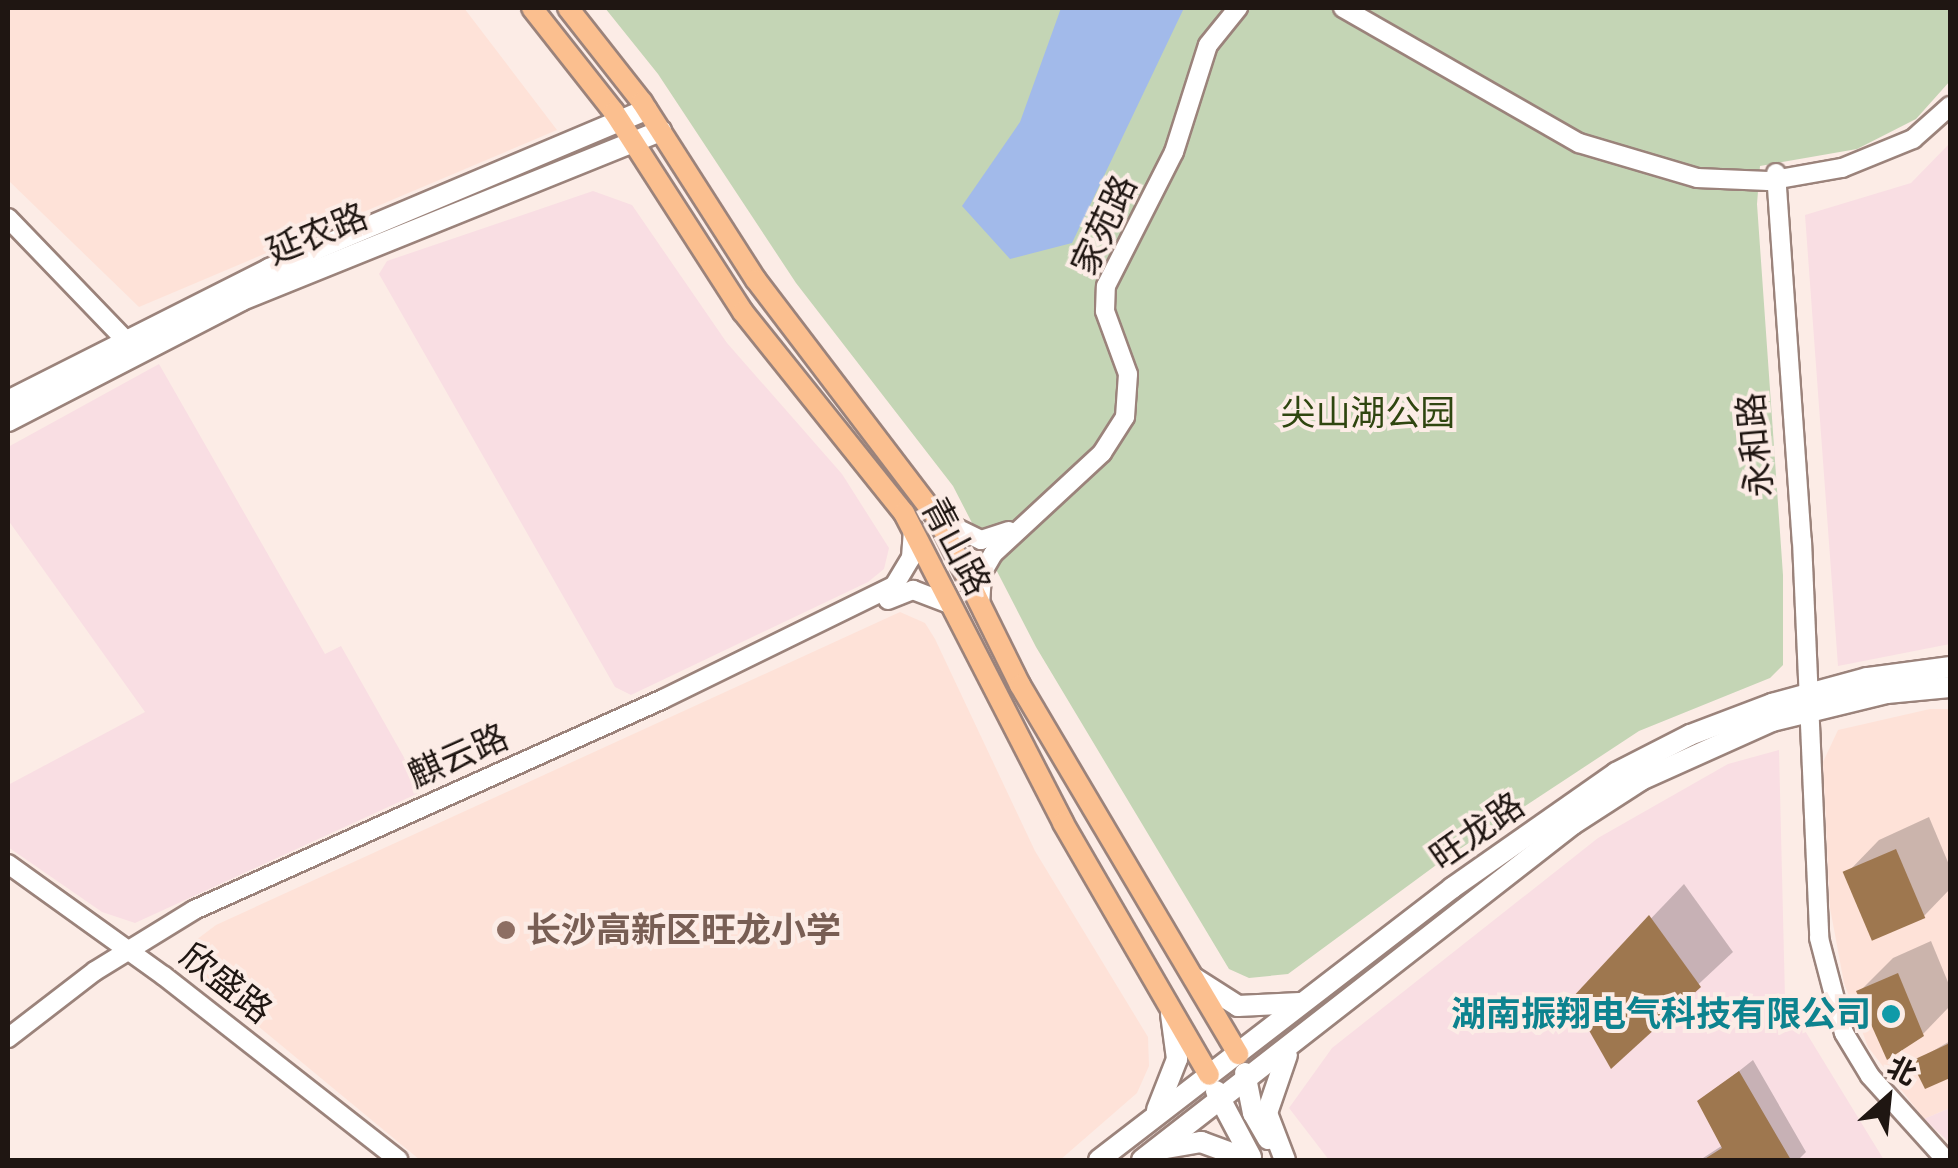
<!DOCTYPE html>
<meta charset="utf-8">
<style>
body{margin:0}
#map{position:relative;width:1958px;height:1168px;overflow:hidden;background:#fcece6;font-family:Rubik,"Noto Sans SC",sans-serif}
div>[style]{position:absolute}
.built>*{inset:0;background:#fee2d8}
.industrial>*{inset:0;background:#f9dee3}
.green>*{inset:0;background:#c4d5b5}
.water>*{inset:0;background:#a2baea}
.shadow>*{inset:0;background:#0003}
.building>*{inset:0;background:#9e774f;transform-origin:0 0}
.roads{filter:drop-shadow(2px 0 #9b837b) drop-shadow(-2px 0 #9b837b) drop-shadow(0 2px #9b837b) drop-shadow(0 -2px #9b837b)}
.tertiary>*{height:18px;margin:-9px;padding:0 9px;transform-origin:9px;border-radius:9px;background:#fff}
.secondary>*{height:20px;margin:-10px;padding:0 10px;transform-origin:10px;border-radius:10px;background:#fff}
.primary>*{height:20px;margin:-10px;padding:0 10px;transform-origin:10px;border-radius:10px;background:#fbbf8f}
.dots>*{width:28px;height:28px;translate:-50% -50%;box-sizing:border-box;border:5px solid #fcece6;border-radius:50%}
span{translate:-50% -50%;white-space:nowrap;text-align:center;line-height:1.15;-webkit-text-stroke:8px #fcece6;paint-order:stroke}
.street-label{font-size:35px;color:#1f1612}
.park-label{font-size:35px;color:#2f4610}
.education-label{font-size:35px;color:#785e54;font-weight:700}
.left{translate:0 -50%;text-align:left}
.culture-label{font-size:35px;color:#0d838f;font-weight:700}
.right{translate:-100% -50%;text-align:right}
.frame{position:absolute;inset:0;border:10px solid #1f1612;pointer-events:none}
.north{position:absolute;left:1838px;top:1048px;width:100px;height:100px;-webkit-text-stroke:8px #fcece6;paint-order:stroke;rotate:27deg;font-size:28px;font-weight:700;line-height:40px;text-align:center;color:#1f1612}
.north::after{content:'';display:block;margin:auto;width:35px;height:45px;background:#1f1612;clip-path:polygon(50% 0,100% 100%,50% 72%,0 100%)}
</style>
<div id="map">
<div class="built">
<div style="clip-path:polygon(8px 8px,464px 8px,557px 130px,139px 307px,8px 180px)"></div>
<div style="clip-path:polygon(900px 612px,925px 623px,935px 639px,1035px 851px,1148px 1037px,1149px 1066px,1137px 1093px,1060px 1160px,420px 1160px,194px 973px,196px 940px,216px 925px)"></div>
<div style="clip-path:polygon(1930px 709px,1950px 709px,1950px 1108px,1924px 1119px,1868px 1047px,1844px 983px,1830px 908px,1823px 762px,1838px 730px)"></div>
</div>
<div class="industrial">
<div style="clip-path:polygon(1950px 143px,1950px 644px,1838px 666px,1805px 215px,1911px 183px)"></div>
<div style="clip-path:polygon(593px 191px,632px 205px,727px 343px,842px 474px,889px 548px,884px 569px,868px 582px,631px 695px,615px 687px,379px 274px,387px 261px)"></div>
<div style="clip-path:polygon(159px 364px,325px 654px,341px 646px,423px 791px,135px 923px,102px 912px,8px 847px,8px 785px,145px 712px,8px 520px,8px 447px)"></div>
<div style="clip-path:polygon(1779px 750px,1785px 998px,1884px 1160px,1329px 1160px,1289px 1108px,1332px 1048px,1598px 838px,1728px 764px)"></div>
<div style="clip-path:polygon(1950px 1108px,1950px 1143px,1924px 1119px)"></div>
</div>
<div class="green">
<div style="clip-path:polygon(605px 8px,1950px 8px,1950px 81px,1916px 119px,1857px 149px,1760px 166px,1757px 204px,1783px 575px,1783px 665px,1770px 678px,1639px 731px,1443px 860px,1288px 974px,1249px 978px,1229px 969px,1036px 647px,953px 486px,796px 283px,658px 74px)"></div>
</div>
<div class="water">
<div style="clip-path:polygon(1061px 8px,1184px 8px,1072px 243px,1010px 259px,962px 206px,1020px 122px)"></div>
</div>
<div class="shadow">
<div style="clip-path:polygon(1929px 817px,1950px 867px,1950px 889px,1924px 916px,1846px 874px,1879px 840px)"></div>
<div style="clip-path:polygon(1684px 884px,1733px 952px,1612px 1065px,1574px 999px)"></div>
<div style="clip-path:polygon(1931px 941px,1950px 987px,1950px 1006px,1923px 1034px,1859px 992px,1893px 958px)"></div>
<div style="clip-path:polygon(1950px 1041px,1950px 1075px,1926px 1085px,1914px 1062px)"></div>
<div style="clip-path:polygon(1753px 1060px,1806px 1152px,1798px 1160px,1700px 1160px,1723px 1145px,1700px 1102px)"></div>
</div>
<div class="building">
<div style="left:1896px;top:849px;width:75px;height:58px;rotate:67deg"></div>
<div style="clip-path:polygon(1649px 915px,1701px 987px,1611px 1069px,1571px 999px)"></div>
<div style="clip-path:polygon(1898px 973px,1924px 1036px,1887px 1060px,1856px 991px)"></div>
<div style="clip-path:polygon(1950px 1043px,1950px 1078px,1925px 1089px,1911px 1061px)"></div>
<div style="clip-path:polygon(1739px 1071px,1791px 1160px,1703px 1160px,1722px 1148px,1697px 1101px)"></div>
</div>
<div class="roads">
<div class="tertiary">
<div style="left:1343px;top:8px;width:272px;rotate:29.8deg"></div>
<div style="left:1579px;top:143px;width:123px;rotate:16.5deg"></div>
<div style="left:1697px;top:178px;width:71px;rotate:2.4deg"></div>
<div style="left:1768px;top:181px;width:75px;rotate:-10deg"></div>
<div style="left:1842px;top:168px;width:77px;rotate:-22.2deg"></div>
<div style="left:1913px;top:139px;width:50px;rotate:-41.7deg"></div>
<div style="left:1776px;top:173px;width:369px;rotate:86deg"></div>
<div style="left:1802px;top:541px;width:397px;rotate:87.5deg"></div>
<div style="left:1819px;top:938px;width:98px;rotate:75.3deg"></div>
<div style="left:1844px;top:1033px;width:50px;rotate:58.8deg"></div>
<div style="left:1870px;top:1076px;width:113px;rotate:47.9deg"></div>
<div style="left:8px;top:218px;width:185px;rotate:46.1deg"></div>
<div style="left:938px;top:519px;width:48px;rotate:26deg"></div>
<div style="left:981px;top:540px;width:29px;rotate:-18deg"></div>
<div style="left:888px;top:600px;width:27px;rotate:-22deg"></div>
<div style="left:913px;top:590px;width:40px;rotate:21deg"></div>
<div style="left:980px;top:604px;width:31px;rotate:-86deg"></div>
<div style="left:982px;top:573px;width:22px;rotate:-60deg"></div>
<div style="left:993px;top:554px;width:149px;rotate:-42.8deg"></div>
<div style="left:1102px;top:453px;width:43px;rotate:-57.4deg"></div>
<div style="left:1125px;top:417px;width:43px;rotate:-86deg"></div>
<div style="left:1128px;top:374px;width:67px;rotate:-110.1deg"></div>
<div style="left:1105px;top:311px;width:25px;rotate:-88deg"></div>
<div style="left:1106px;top:286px;width:150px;rotate:-63.1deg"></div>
<div style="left:1174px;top:152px;width:112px;rotate:-72.4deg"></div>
<div style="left:1208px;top:45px;width:48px;rotate:-51deg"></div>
<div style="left:8px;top:864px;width:192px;rotate:35.7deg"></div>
<div style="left:164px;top:976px;width:298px;rotate:38.1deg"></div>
<div style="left:8px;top:1038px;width:110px;rotate:-37.6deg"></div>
<div style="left:95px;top:971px;width:116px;rotate:-31.6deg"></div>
<div style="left:194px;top:910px;width:514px;rotate:-24.22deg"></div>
<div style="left:663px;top:699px;width:257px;rotate:-26.1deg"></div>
<div style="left:894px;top:586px;width:33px;rotate:-59deg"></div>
<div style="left:911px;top:558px;width:29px;rotate:-86deg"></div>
</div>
<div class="secondary">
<div style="left:8px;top:401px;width:292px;rotate:-26.8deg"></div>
<div style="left:269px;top:269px;width:410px;rotate:-22.9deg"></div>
<div style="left:8px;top:421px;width:263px;rotate:-27.3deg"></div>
<div style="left:242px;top:300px;width:452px;rotate:-22deg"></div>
<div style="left:1194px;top:978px;width:52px;rotate:32.5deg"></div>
<div style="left:1238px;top:1006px;width:62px;rotate:-2.8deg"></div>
<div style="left:1245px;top:1073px;width:41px;rotate:78.7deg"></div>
<div style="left:1253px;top:1113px;width:30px;rotate:60deg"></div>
<div style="left:1216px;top:1091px;width:75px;rotate:62.1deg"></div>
<div style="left:1157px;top:1110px;width:55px;rotate:-68.6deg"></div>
<div style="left:1177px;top:1059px;width:45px;rotate:-97.6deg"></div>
<div style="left:1161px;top:1149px;width:41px;rotate:-9.9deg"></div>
<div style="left:1201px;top:1142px;width:52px;rotate:20.2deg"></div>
<div style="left:1099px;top:1160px;width:446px;rotate:-37.6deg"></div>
<div style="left:1452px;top:888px;width:200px;rotate:-35deg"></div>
<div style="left:1616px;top:773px;width:83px;rotate:-27.2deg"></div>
<div style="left:1690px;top:735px;width:88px;rotate:-20.7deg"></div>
<div style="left:1772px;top:704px;width:98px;rotate:-15.3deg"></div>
<div style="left:1867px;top:678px;width:84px;rotate:-7.5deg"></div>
<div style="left:1142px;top:1160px;width:546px;rotate:-37.94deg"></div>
<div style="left:1573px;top:824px;width:81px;rotate:-32.9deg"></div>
<div style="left:1641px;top:780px;width:144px;rotate:-24.2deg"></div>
<div style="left:1772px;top:721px;width:118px;rotate:-13.7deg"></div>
<div style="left:1887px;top:693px;width:63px;rotate:-5.4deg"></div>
<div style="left:1285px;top:1160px;width:50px;rotate:-111deg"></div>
<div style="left:1267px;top:1113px;width:61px;rotate:-71deg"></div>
</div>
<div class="primary">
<div style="left:532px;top:8px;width:132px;rotate:51.7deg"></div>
<div style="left:614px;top:112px;width:238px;rotate:57.2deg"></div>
<div style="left:743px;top:312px;width:258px;rotate:51.3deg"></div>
<div style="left:904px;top:513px;width:348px;rotate:62.8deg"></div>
<div style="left:1063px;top:823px;width:291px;rotate:59.9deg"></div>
<div style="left:568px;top:8px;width:120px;rotate:51.8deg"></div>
<div style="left:642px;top:102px;width:211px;rotate:57.4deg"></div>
<div style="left:756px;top:280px;width:300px;rotate:52.7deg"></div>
<div style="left:938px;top:519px;width:185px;rotate:63.7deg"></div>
<div style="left:1020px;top:685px;width:429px;rotate:59.4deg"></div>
</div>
</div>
<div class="dots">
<div style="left:506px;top:930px;background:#8d6e63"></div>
<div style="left:1891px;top:1014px;background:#0f9aa8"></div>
</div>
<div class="street-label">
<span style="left:1104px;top:225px;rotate:-65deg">家苑路</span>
<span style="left:317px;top:234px;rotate:-22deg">延农路</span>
<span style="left:1755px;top:445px;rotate:-95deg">永和路</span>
<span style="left:956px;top:546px;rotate:62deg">青山路</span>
<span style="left:458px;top:756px;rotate:-24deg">麒云路</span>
<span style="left:1477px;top:831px;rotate:-35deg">旺龙路</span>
<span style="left:226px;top:983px;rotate:38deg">欣盛路</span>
</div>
<div class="park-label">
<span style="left:1368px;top:413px">尖山湖公园</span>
</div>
<div class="education-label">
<span class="left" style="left:526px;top:930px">长沙高新区旺龙小学</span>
</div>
<div class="culture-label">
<span class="right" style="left:1871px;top:1014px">湖南振翔电气科技有限公司</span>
</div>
<div class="frame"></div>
<div class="north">北</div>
</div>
